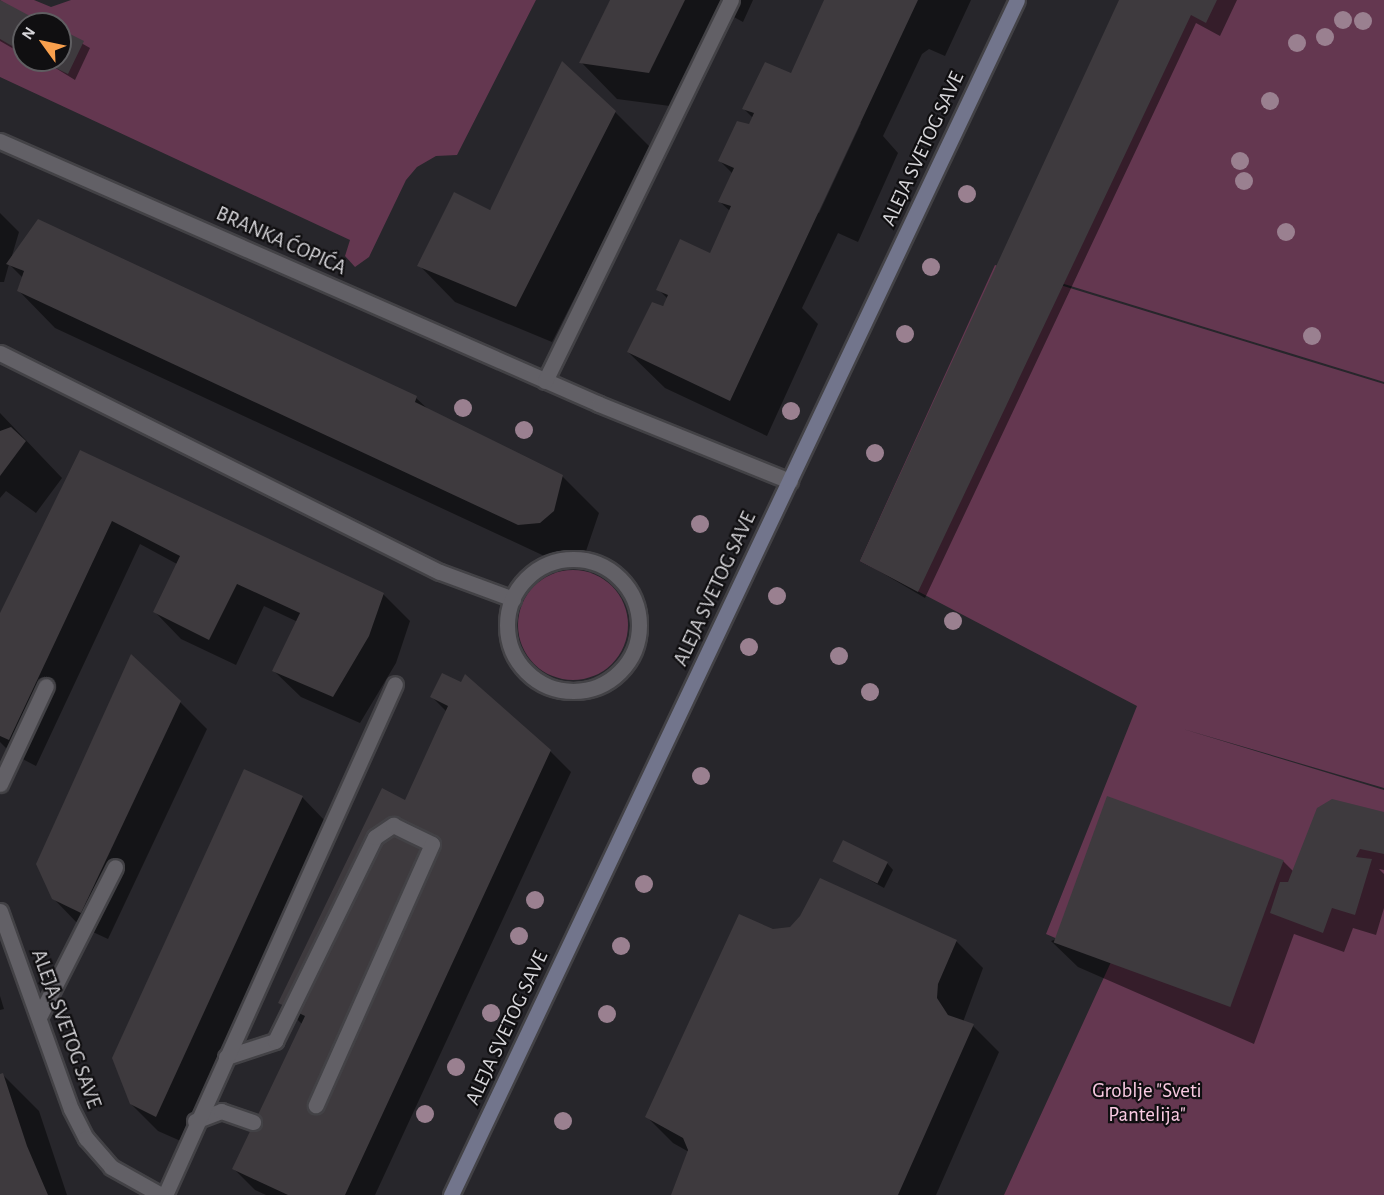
<!DOCTYPE html>
<meta charset="utf-8">
<style>
body{margin:0}
#map{position:relative;width:1384px;height:1195px;overflow:hidden;background:#27262b;font-family:"Alegreya Sans",sans-serif}
div>[style]{position:absolute}
.green>*{inset:0;background:#643750}
.round{border-radius:50%}
.shadow>*{inset:0;background:#0007}
.building>*{inset:0;background:#3e3a3e;transform-origin:0 0}
.roads{filter:drop-shadow(2px 0 #434246) drop-shadow(-2px 0 #434246) drop-shadow(0 2px #434246) drop-shadow(0 -2px #434246)}
.lane>*{height:15px;margin:-7.5px;padding:0 7.5px;transform-origin:7.5px;border-radius:7.5px;background:#626066}
.street>*{height:15px;margin:-7.5px;padding:0 7.5px;transform-origin:7.5px;border-radius:7.5px;background:#626066}
.street>.ring{margin:-7.5px;padding:0;box-sizing:content-box;background:none;border:15px solid #626066;border-radius:50%}
.secondary>*{height:15px;margin:-7.5px;padding:0 7.5px;transform-origin:7.5px;border-radius:7.5px;background:#72758c}
.trees>*{width:18px;height:18px;margin:-9px;border-radius:50%;background:#9a8090}
span{translate:-50% -50%;white-space:nowrap;text-align:center;line-height:1.15;-webkit-text-stroke:4.5px #100f11;paint-order:stroke}
.street-label{font-size:21px;color:#d6d5d9}
.park-label{font-size:21px;color:#f9cae2}
.north{position:absolute;left:12px;top:12px;width:60px;height:60px;box-sizing:border-box;background:#100f11;border:2px solid #5f5e61;border-radius:50%;rotate:303deg;font-size:16px;font-weight:700;line-height:24px;text-align:center;color:#d6d5d9}
.north::after{content:'';display:block;margin:auto;width:21px;height:27px;background:#f9a04d;clip-path:polygon(50% 0,100% 100%,50% 72%,0 100%)}
</style>
<div id="map">
<div class="green">
<div style="clip-path:polygon(evenodd,0 0,34px 0,51px 7px,71px 0,536px 0,457px 155px,436px 156px,417px 167px,406px 180px,369px 257px,355px 267px,345px 256px,350px 240px,0 77px,0 0,24px 24px,60px 24px,60px 60px,24px 60px,24px 24px)"></div>
<div style="clip-path:polygon(1122px 0,1384px 0,1384px 382px,999px 264px)"></div>
<div style="clip-path:polygon(995px 265px,1384px 384px,1384px 788px,1183px 729px,1384px 790px,1384px 1195px,1004px 1195px,1111px 962px,1046px 934px,1137px 706px,860px 561px)"></div>
<div class="round" style="left:518px;top:570px;width:110px;height:110px"></div>
</div>
<div class="shadow">
<div style="clip-path:polygon(0 0,35px 24px,24px 24px,24px 43px,19px 52px,0 41px)"></div>
<div style="clip-path:polygon(612px 0,753px 0,743px 22px,732px 16px,685px 108px,617px 99px,581px 62px)"></div>
<div style="clip-path:polygon(evenodd,825px 0,971px 0,945px 56px,929px 49px,922px 54px,883px 136px,898px 153px,858px 242px,838px 233px,802px 308px,818px 324px,767px 436px,665px 388px,628px 352px,668px 299px,658px 289px,711px 255px,730px 211px,720px 202px,733px 174px,720px 161px,750px 126px,753px 118px,744px 109px,800px 79px,825px 0,858px 123px,861px 123px,819px 213px,817px 212px,858px 123px)"></div>
<div style="clip-path:polygon(1120px 0,1237px 0,1220px 36px,1196px 23px,925px 598px,862px 561px)"></div>
<div style="clip-path:polygon(60px 31px,90px 48px,75px 80px,44px 61px,60px 60px)"></div>
<div style="clip-path:polygon(615px 112px,651px 148px,552px 342px,455px 302px,419px 265px)"></div>
<div style="clip-path:polygon(0 213px,19px 232px,11px 259px,416px 398px,430px 411px,562px 476px,599px 513px,585px 554px,555px 561px,55px 328px,19px 291px,23px 278px,9px 264px,4px 282px,0 282px)"></div>
<div style="clip-path:polygon(0 413px,62px 478px,36px 513px,6px 491px,0 498px)"></div>
<div style="clip-path:polygon(81px 452px,383px 594px,410px 621px,396px 663px,360px 723px,301px 697px,274px 671px,298px 622px,264px 606px,236px 665px,181px 639px,155px 612px,177px 564px,140px 544px,36px 766px,11px 753px,0 742px,0 619px)"></div>
<div style="clip-path:polygon(461px 684px,550px 751px,571px 772px,375px 1195px,266px 1195px,255px 1190px,234px 1169px,302px 1024px,280px 1003px,406px 802px,447px 712px,432px 697px)"></div>
<div style="clip-path:polygon(180px 702px,207px 729px,108px 939px,80px 926px,53px 898px)"></div>
<div style="clip-path:polygon(302px 797px,328px 824px,183px 1142px,158px 1131px,131px 1104px)"></div>
<div style="clip-path:polygon(1384px 814px,1384px 870px,1379px 869px,1384px 874px,1384px 908px,1376px 935px,1353px 928px,1344px 952px,1294px 934px,1254px 1044px,1078px 967px,1051px 941px,1283px 861px,1294px 872px)"></div>
<div style="clip-path:polygon(834px 860px,887px 863px,893px 870px,884px 888px)"></div>
<div style="clip-path:polygon(773px 931px,956px 941px,983px 968px,963px 1022px,973px 1026px,999px 1052px,936px 1195px,672px 1195px,689px 1152px,673px 1143px,647px 1117px)"></div>
<div style="clip-path:polygon(0 996px,4px 1009px,0 1010px)"></div>
<div style="clip-path:polygon(3px 1075px,39px 1111px,67px 1195px,0 1195px)"></div>
</div>
<div class="building">
<div style="clip-path:polygon(0 0,30px 16px,12px 46px,0 39px)"></div>
<div style="clip-path:polygon(610px 0,685px 0,649px 73px,579px 63px)"></div>
<div style="clip-path:polygon(824px 0,918px 0,730px 401px,627px 352px,652px 302px,663px 306px,668px 295px,656px 290px,680px 239px,710px 253px,731px 206px,718px 202px,734px 168px,718px 161px,737px 121px,749px 124px,754px 113px,742px 109px,765px 62px,791px 73px)"></div>
<div style="clip-path:polygon(1119px 0,1217px 0,1206px 23px,1191px 15px,918px 592px,860px 561px)"></div>
<div style="clip-path:polygon(60px 29px,84px 41px,68px 74px,39px 60px,60px 60px)"></div>
<div style="clip-path:polygon(562px 61px,616px 111px,516px 307px,417px 266px,454px 192px,490px 210px)"></div>
<div style="clip-path:polygon(38px 219px,417px 396px,415px 402px,563px 475px,554px 511px,540px 523px,518px 525px,17px 291px,24px 271px,6px 264px)"></div>
<div style="clip-path:polygon(11px 427px,26px 441px,0 476px,0 431px)"></div>
<div style="clip-path:polygon(80px 450px,384px 593px,369px 636px,333px 697px,272px 671px,300px 613px,237px 584px,209px 640px,153px 612px,180px 556px,112px 521px,9px 740px,0 736px,0 613px)"></div>
<div style="clip-path:polygon(131px 654px,181px 701px,81px 913px,52px 899px,36px 864px)"></div>
<div style="clip-path:polygon(442px 673px,461px 682px,465px 674px,551px 750px,345px 1195px,288px 1195px,232px 1169px,305px 1016px,278px 1003px,382px 788px,405px 800px,448px 706px,430px 697px)"></div>
<div style="clip-path:polygon(244px 769px,303px 796px,156px 1117px,130px 1104px,112px 1058px)"></div>
<div style="left:1107px;top:796px;width:188px;height:156px;rotate:20deg"></div>
<div style="clip-path:polygon(1332px 799px,1384px 812px,1384px 854px,1360px 849px,1356px 857px,1372px 859px,1355px 915px,1332px 908px,1323px 933px,1270px 913px,1280px 882px,1288px 882px,1317px 808px)"></div>
<div style="left:843px;top:840px;width:50px;height:24px;rotate:26deg"></div>
<div style="clip-path:polygon(820px 878px,957px 940px,938px 984px,937px 998px,948px 1015px,974px 1024px,898px 1195px,671px 1195px,688px 1150px,683px 1138px,645px 1117px,739px 914px,773px 929px,790px 927px,800px 916px)"></div>
<div style="clip-path:polygon(3px 1073px,27px 1146px,48px 1195px,0 1195px,0 1074px)"></div>
</div>
<div class="roads">
<div class="lane">
<div style="left:0;top:784px;width:108px;rotate:-64.9deg"></div>
<div style="left:39px;top:1017px;width:168px;rotate:-63.1deg"></div>
<div style="left:226px;top:1057px;width:52px;rotate:-18.1deg"></div>
<div style="left:275px;top:1041px;width:227px;rotate:-63.9deg"></div>
<div style="left:375px;top:837px;width:22px;rotate:-34deg"></div>
<div style="left:393px;top:825px;width:43px;rotate:26deg"></div>
<div style="left:432px;top:844px;width:286px;rotate:114deg"></div>
<div style="left:195px;top:1121px;width:28px;rotate:-21deg"></div>
<div style="left:221px;top:1111px;width:34px;rotate:19deg"></div>
<div style="left:165px;top:1195px;width:560px;rotate:-65.77deg"></div>
</div>
<div class="street">
<div style="left:0;top:141px;width:654px;rotate:23.7deg"></div>
<div style="left:599px;top:404px;width:206px;rotate:22deg"></div>
<div style="left:0;top:353px;width:491px;rotate:26.5deg"></div>
<div style="left:440px;top:572px;width:78px;rotate:20.3deg"></div>
<div style="left:545px;top:381px;width:424px;rotate:-64deg"></div>
<div class="ring" style="left:507px;top:559px;width:117px;height:117px"></div>
<div style="left:0;top:911px;width:210px;rotate:70.3deg"></div>
<div style="left:71px;top:1109px;width:33px;rotate:63deg"></div>
<div style="left:86px;top:1138px;width:38px;rotate:49deg"></div>
<div style="left:111px;top:1167px;width:57px;rotate:29.2deg"></div>
</div>
<div class="secondary">
<div style="left:451px;top:1195px;width:1322px;rotate:-64.66deg"></div>
</div>
</div>
<div class="trees">
<div style="left:1343px;top:20px"></div>
<div style="left:1363px;top:21px"></div>
<div style="left:1325px;top:37px"></div>
<div style="left:1297px;top:43px"></div>
<div style="left:1270px;top:101px"></div>
<div style="left:1240px;top:161px"></div>
<div style="left:1244px;top:181px"></div>
<div style="left:967px;top:194px"></div>
<div style="left:1286px;top:232px"></div>
<div style="left:931px;top:267px"></div>
<div style="left:905px;top:334px"></div>
<div style="left:1312px;top:336px"></div>
<div style="left:463px;top:408px"></div>
<div style="left:791px;top:411px"></div>
<div style="left:524px;top:430px"></div>
<div style="left:875px;top:453px"></div>
<div style="left:700px;top:524px"></div>
<div style="left:777px;top:596px"></div>
<div style="left:953px;top:621px"></div>
<div style="left:749px;top:647px"></div>
<div style="left:839px;top:656px"></div>
<div style="left:870px;top:692px"></div>
<div style="left:701px;top:776px"></div>
<div style="left:644px;top:884px"></div>
<div style="left:535px;top:900px"></div>
<div style="left:519px;top:936px"></div>
<div style="left:621px;top:946px"></div>
<div style="left:491px;top:1013px"></div>
<div style="left:607px;top:1014px"></div>
<div style="left:456px;top:1067px"></div>
<div style="left:425px;top:1114px"></div>
<div style="left:563px;top:1121px"></div>
</div>
<div class="street-label">
<span style="left:923px;top:149px;rotate:-65deg">ALEJA SVETOG SAVE</span>
<span style="left:281px;top:241px;rotate:24deg">BRANKA ĆOPIĆA</span>
<span style="left:715px;top:589px;rotate:-65deg">ALEJA SVETOG SAVE</span>
<span style="left:507px;top:1028px;rotate:-65deg">ALEJA SVETOG SAVE</span>
<span style="left:66px;top:1029px;rotate:70deg">ALEJA SVETOG SAVE</span>
</div>
<div class="park-label">
<span style="left:1147px;top:1103px">Groblje "Sveti<br>Pantelija"</span>
</div>
<div class="north">N</div>
</div>
